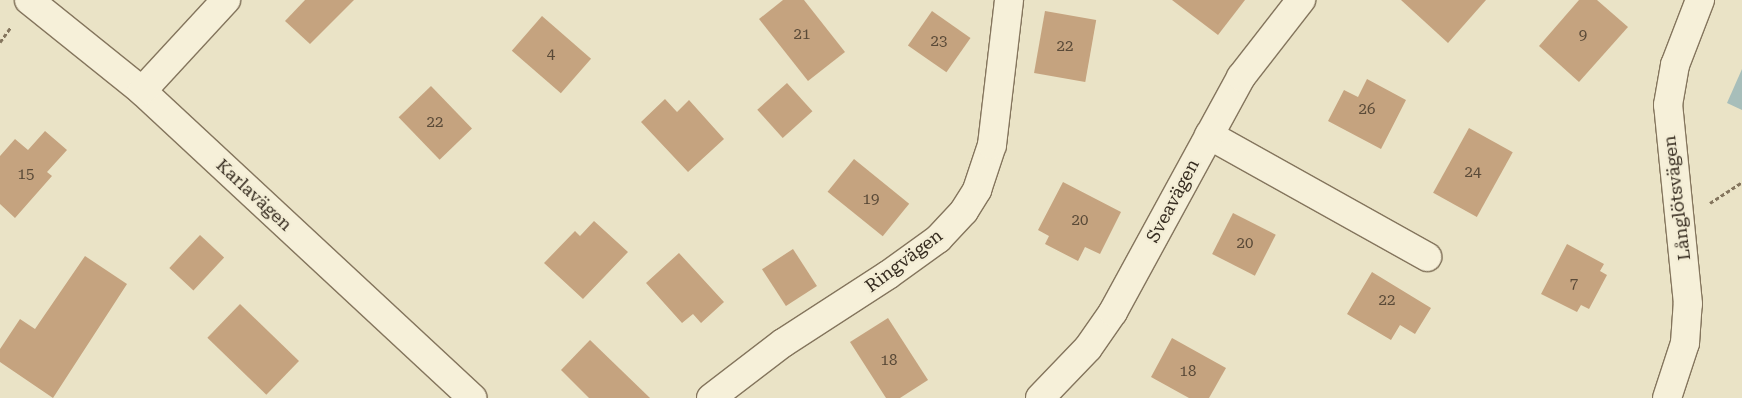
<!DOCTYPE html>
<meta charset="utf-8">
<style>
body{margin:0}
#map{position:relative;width:1742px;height:398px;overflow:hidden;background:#eae3c6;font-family:"Roboto Serif",serif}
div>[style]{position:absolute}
.water>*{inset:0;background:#a7beba}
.building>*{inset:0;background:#c5a37f;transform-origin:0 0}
.path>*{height:3px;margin-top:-1.5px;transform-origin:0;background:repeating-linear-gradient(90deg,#84755d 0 4px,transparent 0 6.5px)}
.roads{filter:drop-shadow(1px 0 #84755d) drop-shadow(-1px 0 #84755d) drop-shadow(0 1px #84755d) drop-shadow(0 -1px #84755d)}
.minor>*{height:28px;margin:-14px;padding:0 14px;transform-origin:14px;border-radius:14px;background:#f6f0d9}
span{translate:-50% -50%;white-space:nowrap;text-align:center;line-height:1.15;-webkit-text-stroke:4.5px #f3edd5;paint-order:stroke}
.number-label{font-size:15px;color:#5a4a38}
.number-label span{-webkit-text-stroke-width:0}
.street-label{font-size:18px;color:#362c20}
</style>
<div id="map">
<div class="water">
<div style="clip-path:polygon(1742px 69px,1742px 110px,1727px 103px)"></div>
</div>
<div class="building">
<div style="clip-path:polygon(305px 0,354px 0,310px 44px,285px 21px)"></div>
<div style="clip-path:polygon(783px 0,804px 0,845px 52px,808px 81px,759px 19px)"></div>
<div style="clip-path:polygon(1172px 0,1245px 0,1218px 35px)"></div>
<div style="clip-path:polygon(1401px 0,1486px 0,1448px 43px)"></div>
<div style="clip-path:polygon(1579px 0,1597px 0,1628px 27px,1579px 82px,1539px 46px)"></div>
<div style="left:932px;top:11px;width:47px;height:42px;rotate:35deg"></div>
<div style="left:1045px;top:11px;width:52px;height:63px;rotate:10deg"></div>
<div style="left:542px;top:16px;width:65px;height:46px;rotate:41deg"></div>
<div style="clip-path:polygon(1367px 79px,1406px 100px,1381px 149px,1328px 121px,1344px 90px,1358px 97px)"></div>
<div style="left:787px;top:83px;width:38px;height:40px;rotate:48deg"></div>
<div style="left:431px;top:86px;width:59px;height:45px;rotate:46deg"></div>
<div style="clip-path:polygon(665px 99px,677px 112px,689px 100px,724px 139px,688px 172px,641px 122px)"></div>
<div style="left:1469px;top:128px;width:50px;height:74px;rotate:29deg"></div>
<div style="clip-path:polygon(45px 131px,67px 150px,47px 172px,52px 176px,15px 218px,0 204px,0 156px,15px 139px,28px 150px)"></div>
<div style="left:854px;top:159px;width:71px;height:42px;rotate:39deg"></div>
<div style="clip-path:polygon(1063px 182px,1121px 212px,1100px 254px,1085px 247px,1078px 261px,1045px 244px,1049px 236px,1038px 230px)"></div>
<div style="left:1233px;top:213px;width:48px;height:46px;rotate:27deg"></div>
<div style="clip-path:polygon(594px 221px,628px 252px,583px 299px,544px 263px,575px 231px,580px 236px)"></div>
<div style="left:200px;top:235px;width:33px;height:45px;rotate:43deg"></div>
<div style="clip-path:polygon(1567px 244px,1604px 264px,1600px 271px,1607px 275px,1589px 309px,1581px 305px,1577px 312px,1541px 294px)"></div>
<div style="left:793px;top:249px;width:44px;height:37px;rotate:57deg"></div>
<div style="clip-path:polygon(679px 253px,724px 302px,701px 323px,693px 314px,682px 323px,646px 283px)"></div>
<div style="clip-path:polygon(85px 256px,127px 284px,53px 398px,0 362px,0 349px,20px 319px,35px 329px)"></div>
<div style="clip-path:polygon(1372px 272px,1431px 308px,1415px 334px,1400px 325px,1391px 340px,1347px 314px)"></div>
<div style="left:240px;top:304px;width:82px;height:47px;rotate:44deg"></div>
<div style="clip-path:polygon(888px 318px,928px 380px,900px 398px,886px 398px,850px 342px)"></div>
<div style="clip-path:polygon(1172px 338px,1226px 368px,1209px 398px,1189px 398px,1151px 377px)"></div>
<div style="clip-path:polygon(590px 340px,650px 398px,589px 398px,561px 370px)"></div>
</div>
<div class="path">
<div style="left:0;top:42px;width:19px;rotate:-54deg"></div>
<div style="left:1710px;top:203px;width:38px;rotate:-33deg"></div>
</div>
<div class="roads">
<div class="minor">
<div style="left:29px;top:0;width:145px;rotate:38.8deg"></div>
<div style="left:142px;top:91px;width:451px;rotate:42.9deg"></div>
<div style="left:142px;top:91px;width:124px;rotate:-47.3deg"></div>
<div style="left:1209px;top:135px;width:250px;rotate:29.2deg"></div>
<div style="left:711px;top:398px;width:91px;rotate:-37.4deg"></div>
<div style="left:783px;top:343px;width:125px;rotate:-32.9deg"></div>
<div style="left:888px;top:275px;width:62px;rotate:-35.8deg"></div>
<div style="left:938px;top:239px;width:38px;rotate:-47deg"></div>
<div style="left:964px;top:211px;width:25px;rotate:-58deg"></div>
<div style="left:977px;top:190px;width:47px;rotate:-71.6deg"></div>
<div style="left:992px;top:145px;width:146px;rotate:-83.3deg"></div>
<div style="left:1040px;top:398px;width:69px;rotate:-46.2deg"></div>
<div style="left:1088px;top:348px;width:44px;rotate:-55.2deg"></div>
<div style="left:1113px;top:312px;width:268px;rotate:-61.4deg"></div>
<div style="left:1241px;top:77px;width:98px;rotate:-52.1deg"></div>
<div style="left:1667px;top:398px;width:58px;rotate:-71.9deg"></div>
<div style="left:1685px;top:343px;width:39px;rotate:-86deg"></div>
<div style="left:1688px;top:304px;width:200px;rotate:-95.7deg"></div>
<div style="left:1668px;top:105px;width:41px;rotate:-80.1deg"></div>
<div style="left:1675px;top:65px;width:70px;rotate:-69deg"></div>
</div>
</div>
<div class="number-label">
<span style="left:802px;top:35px">21</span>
<span style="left:1583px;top:36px">9</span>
<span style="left:939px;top:42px">23</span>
<span style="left:1065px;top:47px">22</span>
<span style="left:551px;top:55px">4</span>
<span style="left:1367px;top:110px">26</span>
<span style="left:435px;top:123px">22</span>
<span style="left:1473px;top:173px">24</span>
<span style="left:26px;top:175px">15</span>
<span style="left:871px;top:200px">19</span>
<span style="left:1080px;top:221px">20</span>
<span style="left:1245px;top:244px">20</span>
<span style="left:1574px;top:284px">7</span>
<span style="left:1387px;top:301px">22</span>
<span style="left:889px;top:361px">18</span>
<span style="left:1188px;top:372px">18</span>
</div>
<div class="street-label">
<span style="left:254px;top:195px;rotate:43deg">Karlavägen</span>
<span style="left:1677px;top:198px;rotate:-97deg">Långlötsvägen</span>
<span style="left:1173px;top:201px;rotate:-62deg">Sveavägen</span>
<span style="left:904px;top:261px;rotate:-37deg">Ringvägen</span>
</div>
</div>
